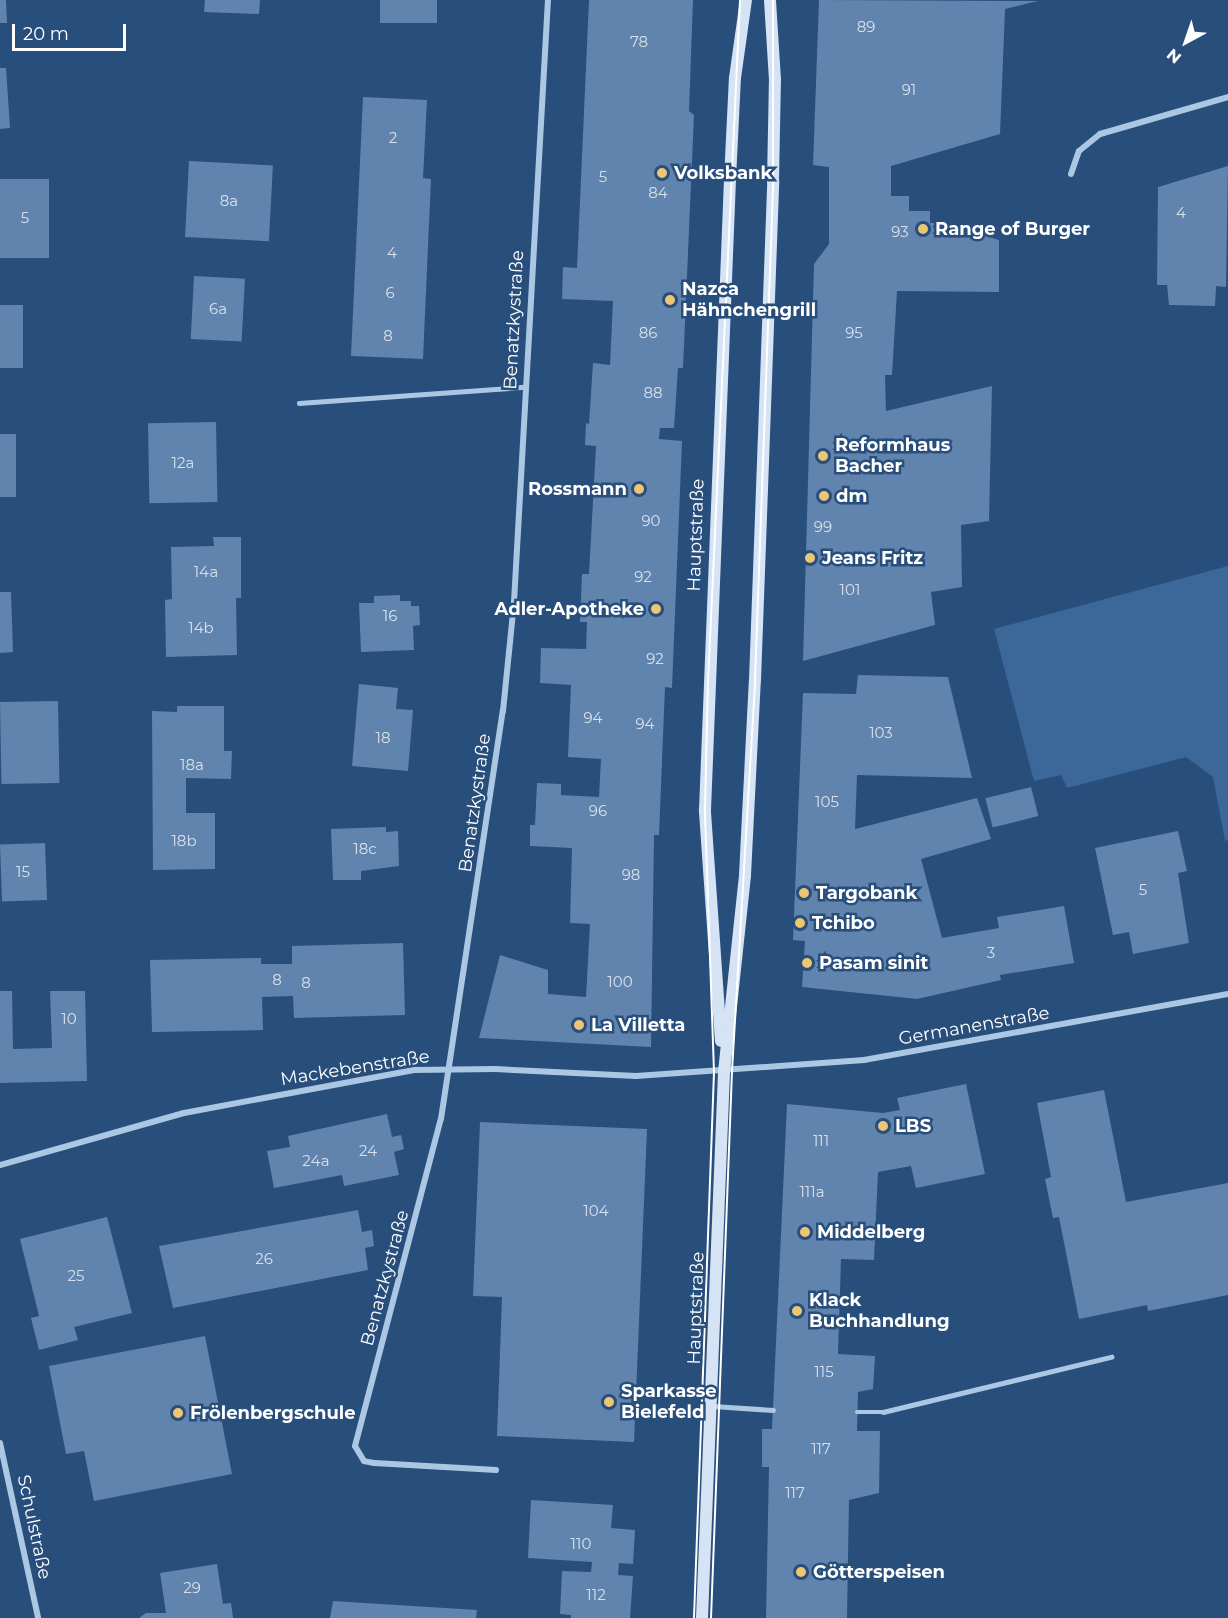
<!DOCTYPE html>
<meta charset="utf-8">
<style>
body{margin:0}
#map{position:relative;width:1228px;height:1618px;overflow:hidden;background:#284e7c;font-family:Montserrat,sans-serif}
div>[style]{position:absolute}
.green>*{inset:0;background:#3b6899}
.building>*{inset:0;background:#6084ad;transform-origin:0 0}
.lane>*{height:4.5px;margin:-2.25px;padding:0 2.25px;transform-origin:2.25px;border-radius:2.25px;background:#acc7e4}
.street>*{height:6px;margin:-3px;padding:0 3px;transform-origin:3px;border-radius:3px;background:#acc7e4}
.secondary>*{height:12px;margin:-6px;padding:0 6px;transform-origin:6px;border-radius:6px;background:#d5e3f4}
.tram>*{height:1.5px;margin:-0.75px;padding:0 0.75px;transform-origin:0.75px;border-radius:0.75px;background:#fff}
.dots>*{width:16px;height:16px;translate:-50% -50%;box-sizing:border-box;border:3px solid #284e7c;border-radius:50%}
span{translate:-50% -50%;white-space:nowrap;text-align:center;line-height:1.15;-webkit-text-stroke:5px #284e7c;paint-order:stroke}
.number-label{font-size:15px;color:#d7e0ea}
.number-label span{-webkit-text-stroke-width:0}
.poi-label{font-size:18px;color:#fff;font-weight:700}
.left{translate:0 -50%;text-align:left}
.right{translate:-100% -50%;text-align:right}
.street-label{font-size:18px;color:#fff}
.north{position:absolute;left:1156px;top:12px;width:60px;height:60px;-webkit-text-stroke:4px #284e7c;paint-order:stroke;rotate:220deg;font-size:16px;font-weight:700;line-height:24px;text-align:center;color:#fff}
.north::after{content:'';display:block;margin:auto;width:21px;height:27px;background:#fff;clip-path:polygon(50% 0,100% 100%,50% 72%,0 100%)}
.scale{position:absolute;left:12px;top:24px;width:114px;height:27px;box-sizing:border-box;border:3px solid #fff;border-top:0;padding-left:8px;font-size:18px;line-height:21px;white-space:nowrap;color:#fff;-webkit-text-stroke:4px #284e7c;paint-order:stroke}
</style>
<div id="map">
<div class="green">
<div style="clip-path:polygon(1228px 566px,1228px 840px,1225px 841px,1213px 777px,1186px 757px,1067px 788px,1061px 775px,1034px 781px,994px 629px)"></div>
</div>
<div class="building">
<div style="clip-path:polygon(0 0,6px 0,7px 23px,0 23px)"></div>
<div style="clip-path:polygon(205px 0,260px 0,259px 14px,204px 12px)"></div>
<div style="left:380px;top:0;width:57px;height:23px"></div>
<div style="clip-path:polygon(589px 0,693px 0,689px 111px,694px 115px,683px 368px,678px 368px,674px 428px,660px 428px,659px 439px,682px 441px,672px 688px,665px 687px,659px 835px,654px 835px,651px 1047px,479px 1038px,500px 955px,548px 970px,548px 994px,586px 997px,590px 924px,570px 923px,572px 848px,530px 846px,530px 825px,535px 825px,537px 783px,561px 784px,561px 795px,599px 797px,601px 759px,568px 757px,571px 685px,540px 683px,541px 648px,586px 649px,587px 622px,580px 622px,582px 574px,589px 574px,596px 446px,585px 445px,586px 423px,589px 424px,593px 363px,610px 365px,613px 301px,562px 299px,563px 267px,577px 268px)"></div>
<div style="clip-path:polygon(819px 0,1038px 1px,1005px 9px,1000px 134px,891px 166px,891px 196px,909px 196px,909px 211px,930px 211px,930px 223px,942px 223px,999px 240px,999px 292px,897px 291px,892px 375px,885px 375px,886px 411px,992px 386px,989px 521px,961px 525px,962px 587px,931px 592px,935px 625px,803px 661px,814px 264px,829px 244px,829px 167px,813px 165px)"></div>
<div style="clip-path:polygon(0 68px,6px 68px,10px 128px,0 129px)"></div>
<div style="clip-path:polygon(363px 97px,427px 100px,423px 178px,431px 179px,423px 359px,351px 356px)"></div>
<div style="left:189px;top:161px;width:84px;height:76px;rotate:3deg"></div>
<div style="clip-path:polygon(1228px 166px,1226px 287px,1216px 286px,1215px 306px,1169px 305px,1167px 285px,1157px 285px,1158px 187px)"></div>
<div style="left:0;top:179px;width:49px;height:79px"></div>
<div style="left:194px;top:276px;width:51px;height:63px;rotate:3deg"></div>
<div style="left:0;top:305px;width:23px;height:63px"></div>
<div style="left:216px;top:422px;width:80px;height:68px;rotate:89deg"></div>
<div style="left:0;top:434px;width:16px;height:63px"></div>
<div style="clip-path:polygon(213px 537px,241px 537px,241px 598px,236px 598px,237px 655px,166px 657px,165px 600px,172px 599px,171px 547px,214px 546px)"></div>
<div style="clip-path:polygon(0 592px,11px 592px,13px 652px,0 653px)"></div>
<div style="clip-path:polygon(400px 595px,400px 601px,411px 601px,411px 606px,419px 606px,420px 625px,413px 626px,414px 650px,361px 652px,359px 603px,374px 603px,374px 596px)"></div>
<div style="clip-path:polygon(858px 675px,948px 677px,972px 778px,857px 775px,855px 829px,977px 798px,991px 839px,921px 859px,942px 938px,999px 928px,997px 917px,1064px 906px,1074px 963px,1000px 975px,1001px 980px,917px 999px,802px 987px,805px 941px,793px 940px,803px 693px,856px 694px)"></div>
<div style="clip-path:polygon(359px 684px,398px 688px,396px 709px,413px 710px,408px 771px,352px 766px)"></div>
<div style="left:58px;top:701px;width:82px;height:58px;rotate:89deg"></div>
<div style="clip-path:polygon(177px 706px,224px 706px,224px 751px,232px 751px,231px 779px,186px 778px,186px 813px,215px 813px,215px 869px,153px 870px,152px 711px,177px 712px)"></div>
<div style="left:1031px;top:787px;width:30px;height:47px;rotate:76deg"></div>
<div style="clip-path:polygon(386px 827px,386px 832px,398px 831px,399px 866px,361px 871px,361px 880px,333px 880px,331px 829px)"></div>
<div style="clip-path:polygon(1178px 831px,1187px 871px,1178px 873px,1189px 943px,1133px 954px,1129px 932px,1113px 935px,1095px 848px)"></div>
<div style="left:45px;top:843px;width:57px;height:45px;rotate:88deg"></div>
<div style="clip-path:polygon(403px 943px,405px 1015px,294px 1018px,293px 996px,262px 997px,263px 1030px,152px 1032px,150px 960px,261px 958px,261px 964px,292px 964px,292px 946px)"></div>
<div style="clip-path:polygon(0 991px,12px 991px,13px 1049px,52px 1048px,50px 991px,85px 991px,87px 1081px,0 1083px)"></div>
<div style="clip-path:polygon(966px 1084px,985px 1174px,916px 1188px,911px 1166px,878px 1172px,874px 1260px,841px 1259px,838px 1354px,875px 1356px,873px 1389px,858px 1392px,857px 1431px,880px 1431px,879px 1493px,849px 1500px,847px 1618px,766px 1618px,769px 1467px,762px 1467px,762px 1429px,772px 1429px,787px 1104px,883px 1113px,900px 1110px,897px 1098px)"></div>
<div style="clip-path:polygon(1104px 1090px,1126px 1202px,1228px 1183px,1228px 1295px,1148px 1311px,1147px 1305px,1079px 1319px,1059px 1217px,1053px 1218px,1045px 1179px,1051px 1177px,1037px 1103px)"></div>
<div style="clip-path:polygon(387px 1114px,392px 1137px,401px 1135px,404px 1149px,394px 1152px,399px 1175px,344px 1186px,342px 1175px,274px 1188px,267px 1151px,290px 1147px,288px 1136px)"></div>
<div style="clip-path:polygon(480px 1122px,647px 1129px,634px 1442px,497px 1436px,502px 1297px,473px 1296px)"></div>
<div style="clip-path:polygon(358px 1210px,362px 1232px,372px 1230px,374px 1246px,365px 1248px,368px 1270px,173px 1308px,159px 1246px)"></div>
<div style="clip-path:polygon(107px 1217px,132px 1313px,74px 1327px,78px 1340px,39px 1350px,31px 1318px,39px 1316px,20px 1239px)"></div>
<div style="clip-path:polygon(205px 1336px,232px 1474px,94px 1501px,84px 1451px,66px 1454px,49px 1366px)"></div>
<div style="clip-path:polygon(531px 1500px,613px 1505px,611px 1528px,635px 1530px,633px 1564px,619px 1563px,618px 1575px,633px 1576px,630px 1618px,571px 1618px,571px 1615px,560px 1614px,562px 1571px,591px 1572px,592px 1562px,528px 1558px)"></div>
<div style="clip-path:polygon(217px 1564px,223px 1604px,231px 1603px,233px 1618px,139px 1618px,146px 1613px,166px 1613px,160px 1573px)"></div>
<div style="clip-path:polygon(333px 1601px,477px 1610px,476px 1618px,330px 1618px)"></div>
</div>
<div class="lane">
<div style="left:299px;top:403px;width:226px;rotate:-4.1deg"></div>
<div style="left:713px;top:1406px;width:60px;rotate:3.8deg"></div>
<div style="left:857px;top:1412px;width:26px"></div>
<div style="left:883px;top:1412px;width:235px;rotate:-13.6deg"></div>
</div>
<div class="street">
<div style="left:1071px;top:174px;width:24px;rotate:-71deg"></div>
<div style="left:1079px;top:151px;width:27px;rotate:-39deg"></div>
<div style="left:1100px;top:134px;width:133px;rotate:-16.1deg"></div>
<div style="left:0;top:1165px;width:191px;rotate:-15.8deg"></div>
<div style="left:184px;top:1113px;width:234px;rotate:-10.6deg"></div>
<div style="left:414px;top:1070px;width:81px;rotate:-0.7deg"></div>
<div style="left:495px;top:1069px;width:141px;rotate:2.8deg"></div>
<div style="left:636px;top:1076px;width:229px;rotate:-4deg"></div>
<div style="left:864px;top:1060px;width:370px;rotate:-10.3deg"></div>
<div style="left:0;top:1443px;width:179px;rotate:77.7deg"></div>
<div style="left:496px;top:1470px;width:122px;rotate:-176.7deg"></div>
<div style="left:374px;top:1463px;width:10px;rotate:-169deg"></div>
<div style="left:364px;top:1461px;width:17px;rotate:-121deg"></div>
<div style="left:355px;top:1446px;width:338px;rotate:-75.3deg"></div>
<div style="left:441px;top:1119px;width:413px;rotate:-81.4deg"></div>
<div style="left:503px;top:711px;width:110px;rotate:-84.2deg"></div>
<div style="left:514px;top:602px;width:603px;rotate:-86.77deg"></div>
</div>
<div class="secondary">
<div style="left:721px;top:1041px;width:232px;rotate:-94deg"></div>
<div style="left:705px;top:810px;width:631px;rotate:-87.73deg"></div>
<div style="left:730px;top:179px;width:101px;rotate:-87.2deg"></div>
<div style="left:735px;top:78px;width:79px;rotate:-82deg"></div>
<div style="left:702px;top:1618px;width:546px;rotate:-87.69deg"></div>
<div style="left:724px;top:1072px;width:198px;rotate:-83.9deg"></div>
<div style="left:745px;top:875px;width:195px;rotate:-87.1deg"></div>
<div style="left:755px;top:680px;width:499px;rotate:-87.9deg"></div>
<div style="left:773px;top:181px;width:101px;rotate:-88.9deg"></div>
<div style="left:775px;top:80px;width:80px;rotate:-93.6deg"></div>
</div>
<div class="tram">
<div style="left:694px;top:1618px;width:546px;rotate:-87.9deg"></div>
<div style="left:714px;top:1072px;width:262px;rotate:-92deg"></div>
<div style="left:705px;top:810px;width:128px;rotate:-88.7deg"></div>
<div style="left:708px;top:682px;width:683px;rotate:-87.31deg"></div>
<div style="left:711px;top:1618px;width:547px;rotate:-87.8deg"></div>
<div style="left:732px;top:1071px;width:392px;rotate:-86.6deg"></div>
<div style="left:755px;top:680px;width:499px;rotate:-87.9deg"></div>
<div style="left:773px;top:181px;width:181px;rotate:-90deg"></div>
</div>
<div class="dots">
<div style="left:662px;top:173px;background:#ebc673"></div>
<div style="left:923px;top:229px;background:#ebc673"></div>
<div style="left:670px;top:300px;background:#ebc673"></div>
<div style="left:823px;top:456px;background:#ebc673"></div>
<div style="left:639px;top:489px;background:#ebc673"></div>
<div style="left:824px;top:496px;background:#ebc673"></div>
<div style="left:810px;top:558px;background:#ebc673"></div>
<div style="left:656px;top:609px;background:#ebc673"></div>
<div style="left:804px;top:893px;background:#ebc673"></div>
<div style="left:800px;top:923px;background:#ebc673"></div>
<div style="left:807px;top:963px;background:#ebc673"></div>
<div style="left:579px;top:1025px;background:#ebc673"></div>
<div style="left:883px;top:1126px;background:#ebc673"></div>
<div style="left:805px;top:1232px;background:#ebc673"></div>
<div style="left:797px;top:1311px;background:#ebc673"></div>
<div style="left:609px;top:1402px;background:#ebc673"></div>
<div style="left:178px;top:1413px;background:#ebc673"></div>
<div style="left:801px;top:1572px;background:#ebc673"></div>
</div>
<div class="number-label">
<span style="left:866px;top:27px">89</span>
<span style="left:639px;top:42px">78</span>
<span style="left:909px;top:90px">91</span>
<span style="left:393px;top:138px">2</span>
<span style="left:603px;top:177px">5</span>
<span style="left:658px;top:193px">84</span>
<span style="left:229px;top:201px">8a</span>
<span style="left:1181px;top:213px">4</span>
<span style="left:25px;top:218px">5</span>
<span style="left:900px;top:232px">93</span>
<span style="left:392px;top:253px">4</span>
<span style="left:390px;top:293px">6</span>
<span style="left:218px;top:309px">6a</span>
<span style="left:648px;top:333px">86</span>
<span style="left:854px;top:333px">95</span>
<span style="left:388px;top:336px">8</span>
<span style="left:653px;top:393px">88</span>
<span style="left:183px;top:463px">12a</span>
<span style="left:651px;top:521px">90</span>
<span style="left:823px;top:527px">99</span>
<span style="left:206px;top:572px">14a</span>
<span style="left:643px;top:577px">92</span>
<span style="left:850px;top:590px">101</span>
<span style="left:390px;top:616px">16</span>
<span style="left:201px;top:628px">14b</span>
<span style="left:655px;top:659px">92</span>
<span style="left:593px;top:718px">94</span>
<span style="left:645px;top:724px">94</span>
<span style="left:881px;top:733px">103</span>
<span style="left:383px;top:738px">18</span>
<span style="left:192px;top:765px">18a</span>
<span style="left:827px;top:802px">105</span>
<span style="left:598px;top:811px">96</span>
<span style="left:184px;top:841px">18b</span>
<span style="left:365px;top:849px">18c</span>
<span style="left:23px;top:872px">15</span>
<span style="left:631px;top:875px">98</span>
<span style="left:1143px;top:890px">5</span>
<span style="left:991px;top:953px">3</span>
<span style="left:277px;top:980px">8</span>
<span style="left:620px;top:982px">100</span>
<span style="left:306px;top:983px">8</span>
<span style="left:69px;top:1019px">10</span>
<span style="left:821px;top:1141px">111</span>
<span style="left:368px;top:1151px">24</span>
<span style="left:316px;top:1161px">24a</span>
<span style="left:812px;top:1192px">111a</span>
<span style="left:596px;top:1211px">104</span>
<span style="left:264px;top:1259px">26</span>
<span style="left:76px;top:1276px">25</span>
<span style="left:824px;top:1372px">115</span>
<span style="left:821px;top:1449px">117</span>
<span style="left:795px;top:1493px">117</span>
<span style="left:581px;top:1544px">110</span>
<span style="left:192px;top:1588px">29</span>
<span style="left:596px;top:1595px">112</span>
</div>
<div class="poi-label">
<span class="left" style="left:674px;top:173px">Volksbank</span>
<span class="left" style="left:935px;top:229px">Range of Burger</span>
<span class="left" style="left:682px;top:300px">Nazca<br>Hähnchengrill</span>
<span class="left" style="left:835px;top:456px">Reformhaus<br>Bacher</span>
<span class="right" style="left:627px;top:489px">Rossmann</span>
<span class="left" style="left:836px;top:496px">dm</span>
<span class="left" style="left:822px;top:558px">Jeans Fritz</span>
<span class="right" style="left:644px;top:609px">Adler-Apotheke</span>
<span class="left" style="left:816px;top:893px">Targobank</span>
<span class="left" style="left:812px;top:923px">Tchibo</span>
<span class="left" style="left:819px;top:963px">Pasam sinit</span>
<span class="left" style="left:591px;top:1025px">La Villetta</span>
<span class="left" style="left:895px;top:1126px">LBS</span>
<span class="left" style="left:817px;top:1232px">Middelberg</span>
<span class="left" style="left:809px;top:1311px">Klack<br>Buchhandlung</span>
<span class="left" style="left:621px;top:1402px">Sparkasse<br>Bielefeld</span>
<span class="left" style="left:190px;top:1413px">Frölenbergschule</span>
<span class="left" style="left:813px;top:1572px">Götterspeisen</span>
</div>
<div class="street-label">
<span style="left:514px;top:320px;rotate:-87deg">Benatzkystraße</span>
<span style="left:696px;top:535px;rotate:-88deg">Hauptstraße</span>
<span style="left:475px;top:803px;rotate:-82deg">Benatzkystraße</span>
<span style="left:974px;top:1026px;rotate:-10deg">Germanenstraße</span>
<span style="left:355px;top:1068px;rotate:-9deg">Mackebenstraße</span>
<span style="left:385px;top:1278px;rotate:-75deg">Benatzkystraße</span>
<span style="left:696px;top:1308px;rotate:-88deg">Hauptstraße</span>
<span style="left:34px;top:1527px;rotate:78deg">Schulstraße</span>
</div>
<div class="north">N</div>
<div class="scale">20 m</div>
</div>
